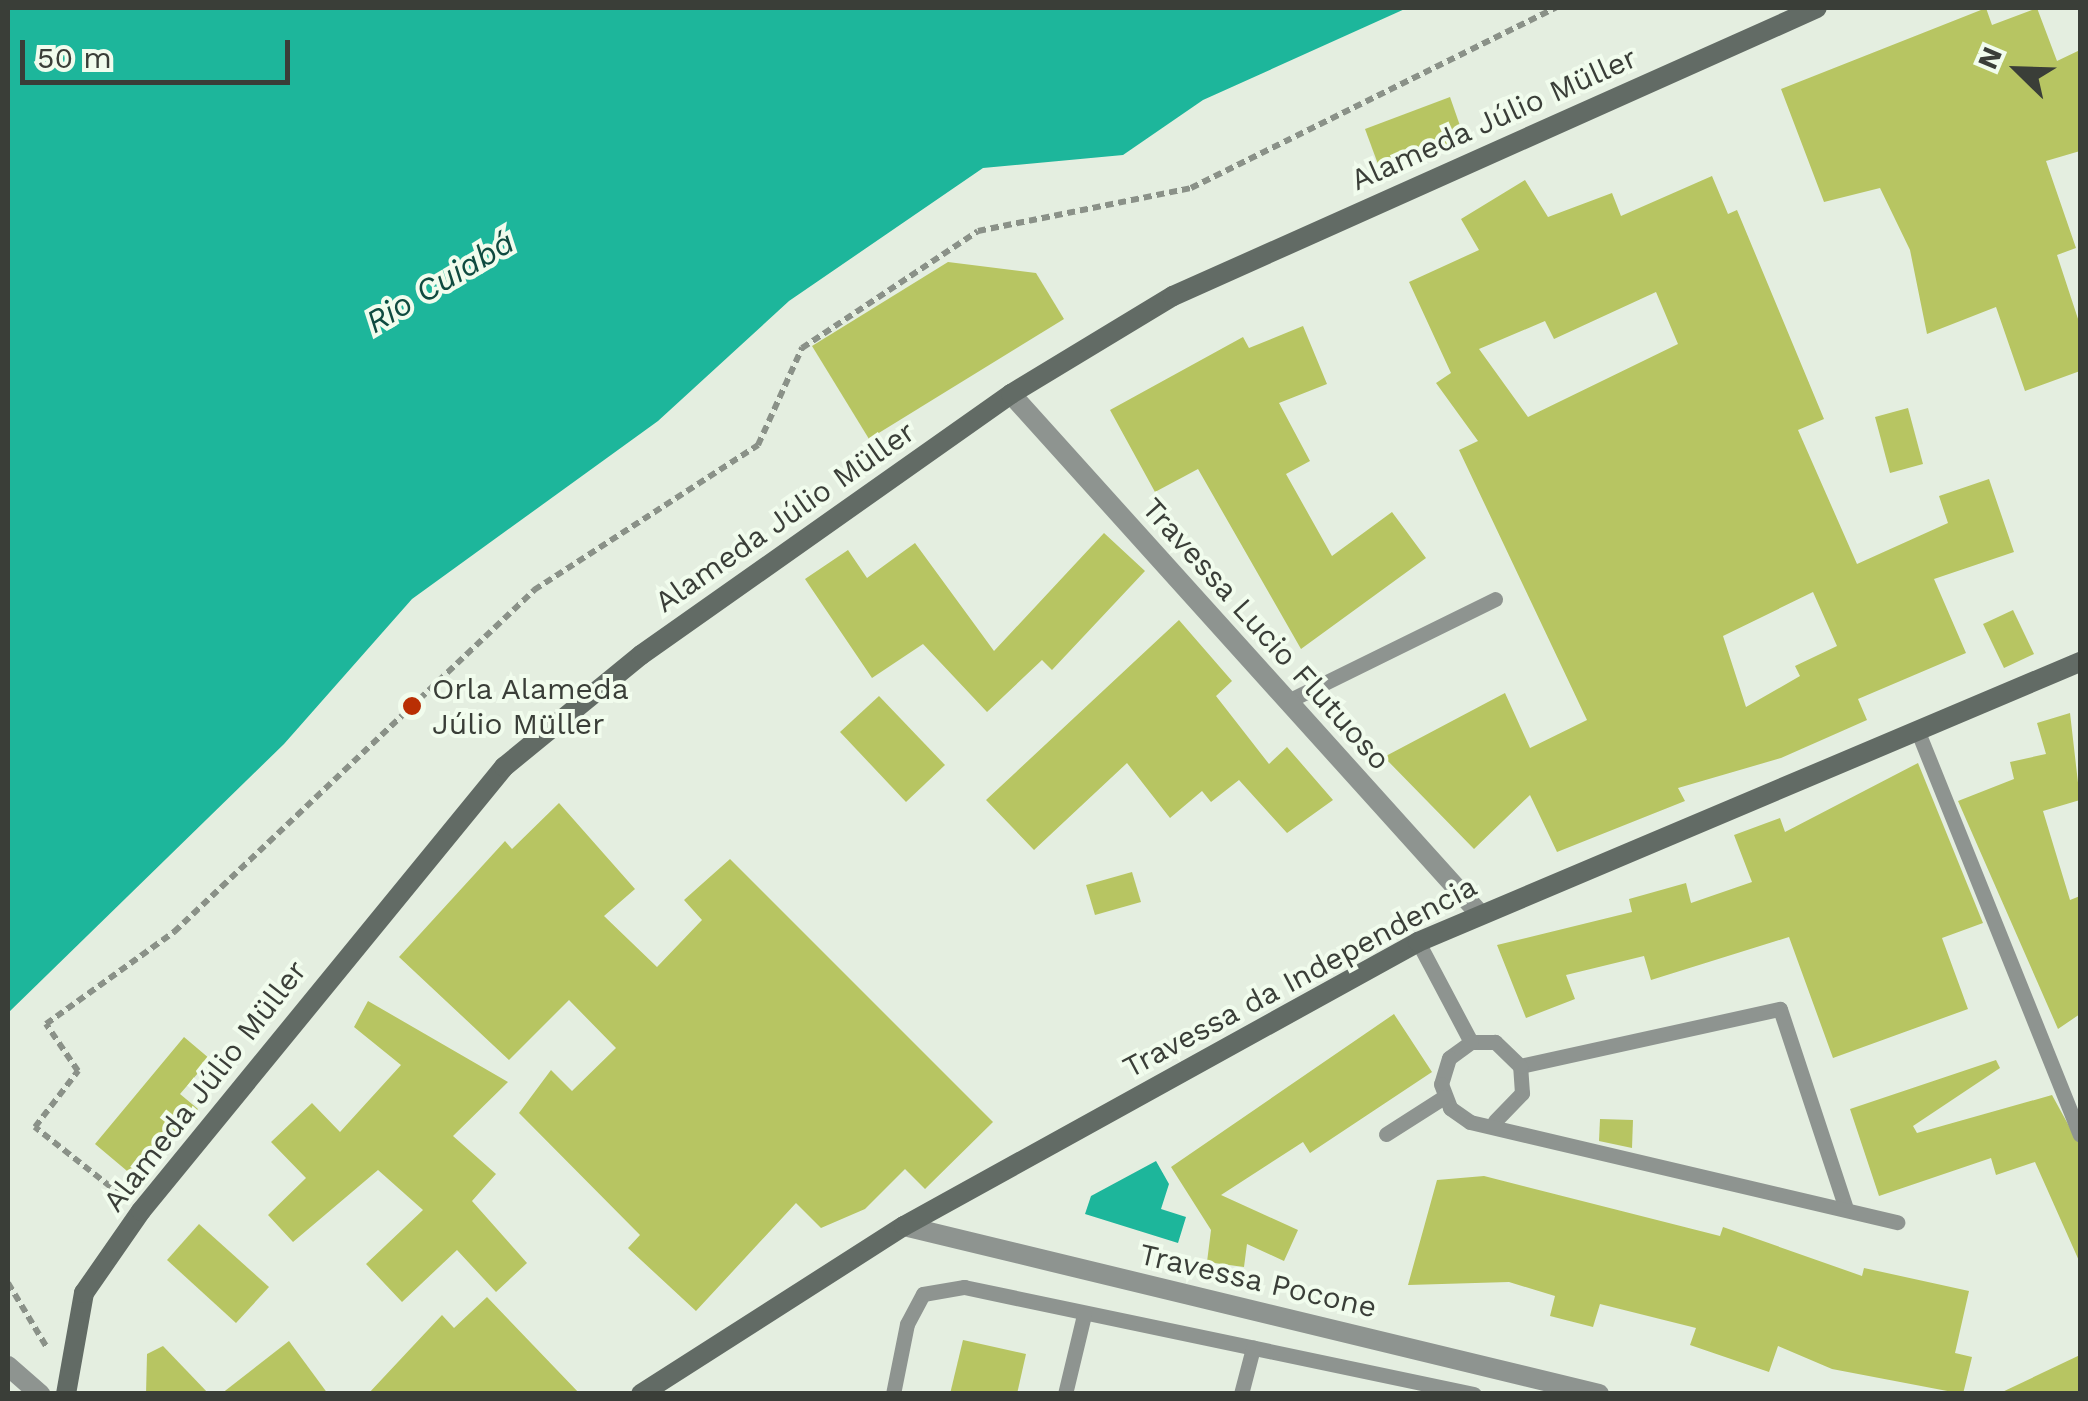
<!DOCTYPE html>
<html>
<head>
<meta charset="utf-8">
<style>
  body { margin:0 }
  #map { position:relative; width:2088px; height:1401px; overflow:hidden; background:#e4eee0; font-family:"Work Sans",sans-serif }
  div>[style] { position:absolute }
  .water>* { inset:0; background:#1db69b }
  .building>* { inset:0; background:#b7c562 }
  .path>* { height:6px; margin-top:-3px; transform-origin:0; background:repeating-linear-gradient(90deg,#8a9188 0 8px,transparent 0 13px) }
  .service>* { height:15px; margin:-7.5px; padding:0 7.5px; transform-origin:7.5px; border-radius:7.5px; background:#8e9490 }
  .pedestrian>* { height:20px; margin:-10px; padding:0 10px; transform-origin:10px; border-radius:10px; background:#8e9490 }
  .minor>* { height:20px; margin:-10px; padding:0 10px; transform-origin:10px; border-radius:10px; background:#8e9490 }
  .secondary>* { height:20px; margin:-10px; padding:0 10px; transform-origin:10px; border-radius:10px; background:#626b65 }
  .dots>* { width:28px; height:28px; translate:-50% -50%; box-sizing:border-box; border:5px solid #f1fced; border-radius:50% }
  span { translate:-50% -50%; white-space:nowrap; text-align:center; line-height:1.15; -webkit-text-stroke:8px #f1fced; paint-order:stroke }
  .street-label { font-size:30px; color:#3a3e38 }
  .poi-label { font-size:30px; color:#3a3e38 }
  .left { translate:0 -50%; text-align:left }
  .water-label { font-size:32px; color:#0f4a3f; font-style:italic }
  .frame { position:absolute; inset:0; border:10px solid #3a3e38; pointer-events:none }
  .north { position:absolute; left:1968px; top:20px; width:100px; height:100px; -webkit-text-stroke:8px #f1fced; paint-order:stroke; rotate:293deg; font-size:28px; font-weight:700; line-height:40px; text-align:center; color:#3a3e38 }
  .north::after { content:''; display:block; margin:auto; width:35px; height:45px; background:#3a3e38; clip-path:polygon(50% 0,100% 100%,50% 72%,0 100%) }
  .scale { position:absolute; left:20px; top:40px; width:270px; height:45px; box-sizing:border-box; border:5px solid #3a3e38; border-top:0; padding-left:12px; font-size:30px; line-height:35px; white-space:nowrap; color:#3a3e38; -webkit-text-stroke:8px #f1fced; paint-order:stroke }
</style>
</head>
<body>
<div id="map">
  <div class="water">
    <div style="clip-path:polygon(8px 8px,1407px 8px,1203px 100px,1123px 155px,983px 168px,789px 301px,658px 421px,412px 599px,284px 744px,8px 1013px)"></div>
    <div style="clip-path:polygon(1156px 1161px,1169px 1184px,1161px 1209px,1186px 1217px,1178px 1243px,1085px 1214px,1091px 1196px)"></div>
  </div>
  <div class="building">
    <div style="clip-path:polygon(1986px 8px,1992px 25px,2037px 8px,2057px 61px,2080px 50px,2080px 151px,2046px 161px,2076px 248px,2057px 255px,2080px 325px,2080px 371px,2025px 391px,1996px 307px,1927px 334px,1910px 250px,1880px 188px,1824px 202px,1781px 89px)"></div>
    <div style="clip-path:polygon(1450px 97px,1466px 143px,1382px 175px,1365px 129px)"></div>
    <div style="clip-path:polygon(evenodd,1712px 176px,1728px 214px,1737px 210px,1824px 419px,1798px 430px,1857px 564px,1948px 523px,1939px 496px,1989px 479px,2014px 552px,1934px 579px,1966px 653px,1858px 699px,1867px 720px,1781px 758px,1678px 788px,1685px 801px,1557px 852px,1530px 795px,1474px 849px,1384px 757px,1505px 693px,1530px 748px,1587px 720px,1459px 450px,1478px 441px,1436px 383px,1451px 373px,1409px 282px,1479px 250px,1461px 219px,1525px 180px,1548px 217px,1612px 193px,1621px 216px,1712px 176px,1656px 292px,1678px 344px,1528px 417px,1479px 349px,1545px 321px,1554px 339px,1656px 292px,1712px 176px,1813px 592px,1837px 646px,1795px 666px,1800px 676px,1746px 707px,1723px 636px,1813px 592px)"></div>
    <div style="clip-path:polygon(948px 262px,1036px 273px,1064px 319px,869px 439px,812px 346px)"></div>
    <div style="clip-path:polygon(1303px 326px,1327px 384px,1279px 403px,1310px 461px,1286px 474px,1332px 556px,1392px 512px,1426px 558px,1301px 649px,1198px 469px,1155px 492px,1110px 410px,1243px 337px,1249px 348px)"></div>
    <div style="clip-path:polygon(1908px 408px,1923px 464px,1890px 473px,1875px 417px)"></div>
    <div style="clip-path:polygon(1104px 533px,1145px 571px,1052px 670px,1042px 660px,987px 712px,923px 644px,872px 678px,805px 579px,848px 550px,867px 578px,915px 543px,994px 651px)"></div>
    <div style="clip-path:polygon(2013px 610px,2034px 654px,2004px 668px,1983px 624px)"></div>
    <div style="clip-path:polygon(1179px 620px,1232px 681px,1216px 696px,1269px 764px,1287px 747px,1333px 800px,1287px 833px,1239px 780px,1211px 802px,1202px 791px,1170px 818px,1127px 763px,1034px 850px,986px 800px)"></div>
    <div style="clip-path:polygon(879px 696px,945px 765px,906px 802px,840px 732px)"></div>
    <div style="clip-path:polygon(2070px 713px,2080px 800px,2043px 811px,2070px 900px,2080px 896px,2080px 1014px,2058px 1029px,1958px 801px,2014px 779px,2010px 762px,2046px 754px,2037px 723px)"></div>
    <div style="clip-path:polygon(1918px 763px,1983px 923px,1942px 938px,1968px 1009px,1833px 1058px,1789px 937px,1651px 980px,1644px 956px,1566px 975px,1575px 999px,1526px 1018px,1497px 945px,1632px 912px,1629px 899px,1686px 883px,1691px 903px,1752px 882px,1734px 835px,1780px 818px,1785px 832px)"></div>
    <div style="clip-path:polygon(559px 803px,635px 889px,604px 916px,657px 967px,702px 920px,684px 900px,730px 859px,993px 1122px,925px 1189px,905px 1169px,865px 1209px,821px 1228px,796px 1203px,696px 1311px,628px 1248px,640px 1235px,519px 1113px,551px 1070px,572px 1091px,616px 1048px,569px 1000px,509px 1060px,399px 957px,505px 841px,512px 849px)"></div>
    <div style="clip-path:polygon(1132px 872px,1141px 902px,1095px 915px,1086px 885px)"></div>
    <div style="clip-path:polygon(368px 1001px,508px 1082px,453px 1136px,496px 1174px,472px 1201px,527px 1263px,496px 1292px,457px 1250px,402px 1302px,366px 1264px,423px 1210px,378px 1170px,293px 1242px,268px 1215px,306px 1178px,271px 1142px,312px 1103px,340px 1132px,401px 1065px,354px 1027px)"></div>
    <div style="clip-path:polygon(1394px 1014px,1432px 1072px,1310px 1153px,1303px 1142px,1221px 1195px,1298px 1230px,1284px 1261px,1247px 1244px,1244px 1267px,1207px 1262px,1211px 1230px,1171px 1167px)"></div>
    <div style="clip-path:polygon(184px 1037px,210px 1059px,180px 1094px,198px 1109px,139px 1181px,95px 1144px)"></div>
    <div style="clip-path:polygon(1996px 1060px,2000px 1068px,1913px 1126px,1917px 1133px,2052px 1095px,2080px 1146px,2080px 1263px,2035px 1162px,1996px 1175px,1991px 1158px,1879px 1196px,1850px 1109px)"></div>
    <div style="clip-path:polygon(1600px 1119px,1633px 1120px,1632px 1148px,1599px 1141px)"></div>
    <div style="clip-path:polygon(1484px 1176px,1720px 1236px,1723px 1227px,1862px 1276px,1864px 1268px,1969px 1291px,1955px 1353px,1972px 1357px,1963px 1394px,1832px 1369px,1778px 1346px,1769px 1372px,1690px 1345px,1696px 1328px,1600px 1304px,1593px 1327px,1550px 1316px,1555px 1296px,1509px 1282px,1408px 1285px,1437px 1180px)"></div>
    <div style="clip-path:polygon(199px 1224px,269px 1287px,236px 1323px,167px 1260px)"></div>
    <div style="clip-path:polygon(487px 1297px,580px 1394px,368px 1394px,442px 1315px,454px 1328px)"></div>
    <div style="clip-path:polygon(963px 1340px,1026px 1354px,1017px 1394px,950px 1394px)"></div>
    <div style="clip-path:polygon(289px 1341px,328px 1394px,221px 1394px)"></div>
    <div style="clip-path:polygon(163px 1346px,209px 1394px,146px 1394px,147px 1354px)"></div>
    <div style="clip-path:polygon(2080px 1355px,2080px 1394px,1998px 1394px)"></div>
  </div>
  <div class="path">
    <div style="left:121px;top:1195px;width:110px;rotate:-141.7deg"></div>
    <div style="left:35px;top:1127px;width:71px;rotate:-52.5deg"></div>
    <div style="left:78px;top:1071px;width:57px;rotate:-124.2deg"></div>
    <div style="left:46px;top:1024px;width:158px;rotate:-35.7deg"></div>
    <div style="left:174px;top:932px;width:497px;rotate:-43.5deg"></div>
    <div style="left:534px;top:590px;width:267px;rotate:-32.9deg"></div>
    <div style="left:758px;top:445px;width:107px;rotate:-65.6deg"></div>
    <div style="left:802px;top:348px;width:211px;rotate:-33.6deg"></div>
    <div style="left:978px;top:231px;width:217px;rotate:-11.4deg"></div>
    <div style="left:1191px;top:188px;width:407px;rotate:-26.3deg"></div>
    <div style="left:8px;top:1283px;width:74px;rotate:58.9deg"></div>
  </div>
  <div class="service">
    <div style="left:1286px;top:702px;width:233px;rotate:-26.2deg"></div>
    <div style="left:1918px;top:732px;width:434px;rotate:68.1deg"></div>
    <div style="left:1418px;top:942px;width:113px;rotate:62.1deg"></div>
    <div style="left:1520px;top:1066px;width:266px;rotate:-12.4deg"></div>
    <div style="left:1780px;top:1009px;width:207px;rotate:71.7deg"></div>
    <div style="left:1495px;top:1121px;width:39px;rotate:-46deg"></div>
    <div style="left:1522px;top:1093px;width:27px;rotate:-94deg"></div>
    <div style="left:1520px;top:1066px;width:35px;rotate:-136deg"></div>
    <div style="left:1495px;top:1042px;width:24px;rotate:180deg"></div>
    <div style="left:1471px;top:1042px;width:27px;rotate:144deg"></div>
    <div style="left:1449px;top:1058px;width:27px;rotate:107deg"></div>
    <div style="left:1441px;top:1084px;width:26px;rotate:69deg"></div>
    <div style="left:1450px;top:1108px;width:24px;rotate:35deg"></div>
    <div style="left:1470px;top:1122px;width:439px;rotate:13.2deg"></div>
    <div style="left:1386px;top:1134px;width:69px;rotate:-32.5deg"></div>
    <div style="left:893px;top:1394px;width:71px;rotate:-78.7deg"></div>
    <div style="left:907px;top:1324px;width:34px;rotate:-62deg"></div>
    <div style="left:923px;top:1294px;width:42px;rotate:-9.7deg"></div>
    <div style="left:964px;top:1287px;width:521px;rotate:11.85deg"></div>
    <div style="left:1065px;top:1394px;width:81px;rotate:-76.5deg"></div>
    <div style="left:1241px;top:1394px;width:48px;rotate:-75.4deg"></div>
  </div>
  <div class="pedestrian">
    <div style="left:8px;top:1366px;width:43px;rotate:41.2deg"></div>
  </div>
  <div class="minor">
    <div style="left:1011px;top:394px;width:699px;rotate:47.96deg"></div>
    <div style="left:904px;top:1226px;width:715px;rotate:13.59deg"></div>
  </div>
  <div class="secondary">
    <div style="left:66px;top:1394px;width:103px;rotate:-79.9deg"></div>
    <div style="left:84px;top:1293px;width:100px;rotate:-55.2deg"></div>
    <div style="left:141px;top:1211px;width:574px;rotate:-50.73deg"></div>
    <div style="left:504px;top:767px;width:177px;rotate:-39.3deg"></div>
    <div style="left:641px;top:655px;width:453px;rotate:-35.2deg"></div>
    <div style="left:1011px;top:394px;width:189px;rotate:-31.2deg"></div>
    <div style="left:1173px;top:296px;width:705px;rotate:-24.09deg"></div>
    <div style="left:641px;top:1394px;width:312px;rotate:-32.6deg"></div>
    <div style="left:904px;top:1226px;width:587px;rotate:-28.92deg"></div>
    <div style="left:1418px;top:942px;width:719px;rotate:-22.93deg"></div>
  </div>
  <div class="dots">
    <div style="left:412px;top:706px;background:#b92f04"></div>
  </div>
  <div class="street-label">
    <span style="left:1494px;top:119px;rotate:-24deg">Alameda Júlio Müller</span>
    <span style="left:785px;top:517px;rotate:-35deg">Alameda Júlio Müller</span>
    <span style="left:1266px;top:634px;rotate:48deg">Travessa Lucio Flutuoso</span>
    <span style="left:1300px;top:977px;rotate:-28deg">Travessa da Independencia</span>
    <span style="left:205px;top:1086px;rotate:-52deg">Alameda Júlio Müller</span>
    <span style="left:1258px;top:1281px;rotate:13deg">Travessa Pocone</span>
  </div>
  <div class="poi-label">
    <span class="left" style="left:432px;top:706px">Orla Alameda<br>Júlio Müller</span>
  </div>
  <div class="water-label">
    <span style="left:440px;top:282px;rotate:-31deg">Rio Cuiabá</span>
  </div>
  <div class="frame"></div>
  <div class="north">N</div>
  <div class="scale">50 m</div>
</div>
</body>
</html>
